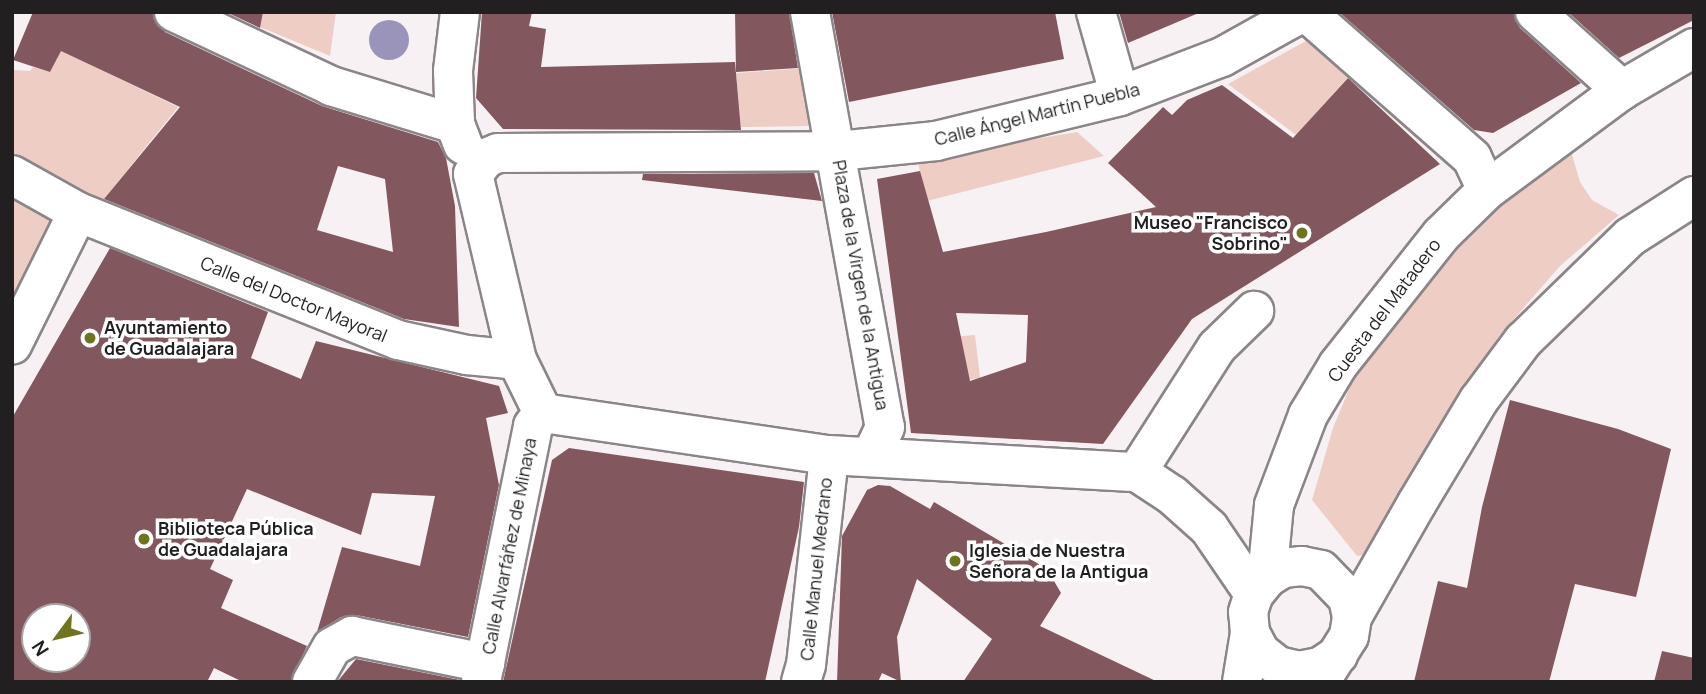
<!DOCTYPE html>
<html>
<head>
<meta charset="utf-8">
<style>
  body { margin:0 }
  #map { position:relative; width:1706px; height:694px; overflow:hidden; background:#f7f1f4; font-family:Manrope,sans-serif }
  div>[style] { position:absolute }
  .green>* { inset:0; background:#edcdc4 }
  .water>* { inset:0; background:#9a94bb }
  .round { border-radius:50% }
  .building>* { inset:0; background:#82585e }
  .roads { filter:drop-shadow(2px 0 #8b8588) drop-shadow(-2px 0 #8b8588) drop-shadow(0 2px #8b8588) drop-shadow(0 -2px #8b8588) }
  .minor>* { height:38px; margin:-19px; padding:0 19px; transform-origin:19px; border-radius:19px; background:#fff }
  .dots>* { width:19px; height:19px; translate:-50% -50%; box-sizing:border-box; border:4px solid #fff; border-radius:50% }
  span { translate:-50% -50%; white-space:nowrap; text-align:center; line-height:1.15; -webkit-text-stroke:7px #fff; paint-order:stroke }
  .street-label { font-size:18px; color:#221f21 }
  .poi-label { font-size:18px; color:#221f21; font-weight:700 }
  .right { translate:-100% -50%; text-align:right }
  .left { translate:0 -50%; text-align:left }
  .frame { position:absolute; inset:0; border:14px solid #221f21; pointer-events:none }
  .north { position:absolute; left:21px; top:603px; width:70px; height:70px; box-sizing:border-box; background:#fff; border:2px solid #a7a5a6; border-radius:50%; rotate:237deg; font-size:19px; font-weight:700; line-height:28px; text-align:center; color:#221f21 }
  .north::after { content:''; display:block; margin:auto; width:24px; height:32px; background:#6f751e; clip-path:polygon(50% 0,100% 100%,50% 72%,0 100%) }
</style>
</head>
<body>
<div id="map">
  <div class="green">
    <div style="clip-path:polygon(263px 12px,336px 12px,330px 56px,260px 27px)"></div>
    <div style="clip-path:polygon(1306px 41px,1350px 75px,1296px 135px,1228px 84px)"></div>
    <div style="clip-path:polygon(63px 46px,93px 66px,178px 107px,96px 209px,12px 170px,12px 70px,30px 71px,33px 67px,50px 72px)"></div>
    <div style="clip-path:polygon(807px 68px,816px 118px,809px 126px,741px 127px,736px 73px)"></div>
    <div style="clip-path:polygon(1077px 132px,1104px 156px,927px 201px,917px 159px)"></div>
    <div style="clip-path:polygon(1571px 151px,1580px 182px,1592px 200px,1619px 215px,1560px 266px,1499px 336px,1363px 555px,1357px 556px,1312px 500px,1333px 428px,1352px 382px,1450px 249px,1503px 200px)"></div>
    <div style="clip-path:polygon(12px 175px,78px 212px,12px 345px)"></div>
    <div style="clip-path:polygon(975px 335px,980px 378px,943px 383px,943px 435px,938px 435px,938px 338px)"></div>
  </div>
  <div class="water">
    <div class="round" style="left:369px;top:20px;width:40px;height:40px"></div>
  </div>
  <div class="building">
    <div style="clip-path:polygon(evenodd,33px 12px,152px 12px,165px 32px,322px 106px,438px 142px,446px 158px,455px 206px,459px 327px,404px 319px,104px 199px,180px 107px,61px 51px,50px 72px,13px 60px,33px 12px,338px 166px,385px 179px,393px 252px,317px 230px,338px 166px)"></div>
    <div style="clip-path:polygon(226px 12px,263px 12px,260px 28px)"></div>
    <div style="clip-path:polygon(482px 12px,532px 12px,529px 26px,546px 29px,541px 67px,735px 62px,741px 130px,503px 129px,476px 98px)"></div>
    <div style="clip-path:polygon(735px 12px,789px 12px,798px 68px,736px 72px)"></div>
    <div style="clip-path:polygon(832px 12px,1055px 12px,1064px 59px,849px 102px)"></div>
    <div style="clip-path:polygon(1119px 12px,1201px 12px,1128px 43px)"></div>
    <div style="clip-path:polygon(1339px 12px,1514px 12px,1520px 28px,1581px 83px,1493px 133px,1474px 130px)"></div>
    <div style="clip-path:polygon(1568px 12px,1694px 12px,1694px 20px,1619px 58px)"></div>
    <div style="clip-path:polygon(evenodd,1348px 78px,1440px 164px,1192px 319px,1103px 444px,911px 433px,877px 179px,920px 171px,943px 252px,1046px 232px,1156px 207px,1108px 163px,1163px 107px,1172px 115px,1187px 100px,1222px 85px,1293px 138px,1348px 78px,956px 313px,1028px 315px,1026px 362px,970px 381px,956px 313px)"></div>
    <div style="clip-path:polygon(814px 173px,822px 201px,642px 180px,643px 174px)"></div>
    <div style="clip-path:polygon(evenodd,110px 248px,268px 312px,251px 358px,301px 379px,316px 341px,499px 386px,508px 413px,486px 418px,499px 485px,468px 637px,356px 615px,341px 617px,317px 632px,342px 547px,420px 566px,435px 496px,372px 493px,361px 535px,247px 489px,210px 569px,233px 580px,221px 608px,307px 646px,290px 682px,243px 682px,214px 668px,207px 682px,12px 682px,12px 418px,110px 248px,35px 617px,77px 617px,77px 659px,35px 659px,35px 617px)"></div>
    <div style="clip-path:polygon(1510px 400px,1618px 429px,1671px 449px,1636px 597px,1575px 584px,1549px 682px,1414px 682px,1438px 581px,1467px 588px,1482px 507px)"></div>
    <div style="clip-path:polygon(569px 448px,804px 482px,799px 527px,765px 682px,503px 682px,552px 460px)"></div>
    <div style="clip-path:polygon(878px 485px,890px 486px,930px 509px,934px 502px,1047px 569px,1061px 593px,1040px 626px,1158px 682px,963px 682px,992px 639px,917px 579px,897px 637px,901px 682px,882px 673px,878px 682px,837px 682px,842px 536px,867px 490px)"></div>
    <div style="clip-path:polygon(1662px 651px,1694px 658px,1694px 682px,1654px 682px)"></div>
    <div style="clip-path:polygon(356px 659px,460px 680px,460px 682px,337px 682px)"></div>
  </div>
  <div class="roads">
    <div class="minor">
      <div style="left:174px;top:12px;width:174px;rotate:25.2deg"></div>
      <div style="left:331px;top:86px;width:130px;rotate:17deg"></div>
      <div style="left:460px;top:12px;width:59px;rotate:96.8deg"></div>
      <div style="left:453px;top:71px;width:53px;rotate:87.8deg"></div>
      <div style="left:455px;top:124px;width:22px;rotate:69deg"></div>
      <div style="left:810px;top:12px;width:422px;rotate:79.8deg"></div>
      <div style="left:885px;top:427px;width:33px;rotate:115deg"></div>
      <div style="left:1096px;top:12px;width:87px;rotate:74.1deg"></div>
      <div style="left:1306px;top:12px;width:221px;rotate:41.3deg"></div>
      <div style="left:1472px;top:158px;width:35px;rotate:65deg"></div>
      <div style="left:1535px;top:12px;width:117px;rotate:41.9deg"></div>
      <div style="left:12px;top:175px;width:76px;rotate:29.3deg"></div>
      <div style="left:78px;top:212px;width:148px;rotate:116.4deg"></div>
      <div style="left:78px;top:212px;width:345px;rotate:21.8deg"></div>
      <div style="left:398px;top:340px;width:71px;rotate:12.3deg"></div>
      <div style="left:467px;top:355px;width:50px;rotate:5.7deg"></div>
      <div style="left:543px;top:413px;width:59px;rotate:-116.1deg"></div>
      <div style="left:517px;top:360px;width:191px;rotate:-103.3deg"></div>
      <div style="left:473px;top:174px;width:21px;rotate:-51deg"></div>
      <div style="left:486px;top:158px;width:13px;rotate:-23deg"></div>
      <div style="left:498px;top:153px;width:340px;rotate:-0.3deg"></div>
      <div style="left:838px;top:151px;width:99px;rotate:-5.8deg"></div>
      <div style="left:936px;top:141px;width:189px;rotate:-13.7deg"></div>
      <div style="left:1120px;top:96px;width:109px;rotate:-20.9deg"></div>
      <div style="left:1222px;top:57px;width:93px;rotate:-29.1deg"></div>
      <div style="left:543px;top:413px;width:289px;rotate:8.4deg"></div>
      <div style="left:829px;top:455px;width:308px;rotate:3.2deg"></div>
      <div style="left:1137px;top:472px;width:42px;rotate:33.3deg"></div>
      <div style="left:1172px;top:495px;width:50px;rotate:41.7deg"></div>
      <div style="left:1209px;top:528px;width:80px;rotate:55.7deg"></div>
      <div style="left:1137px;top:472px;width:148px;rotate:-57.4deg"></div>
      <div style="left:1217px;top:347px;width:52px;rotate:-44.2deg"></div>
      <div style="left:1267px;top:578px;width:19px;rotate:-32deg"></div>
      <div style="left:1283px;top:568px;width:19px;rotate:-6deg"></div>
      <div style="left:1302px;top:566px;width:19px;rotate:12deg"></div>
      <div style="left:1321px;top:570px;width:39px;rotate:46deg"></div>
      <div style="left:1348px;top:598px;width:19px;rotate:78deg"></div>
      <div style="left:1250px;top:633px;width:21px;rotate:62deg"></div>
      <div style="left:1260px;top:652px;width:23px;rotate:38deg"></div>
      <div style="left:1278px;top:666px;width:22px;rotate:13deg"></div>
      <div style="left:1299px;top:671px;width:21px;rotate:-11deg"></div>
      <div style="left:1320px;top:667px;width:22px;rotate:-34deg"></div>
      <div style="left:312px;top:682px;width:40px;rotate:-60.3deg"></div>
      <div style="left:332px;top:647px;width:23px;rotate:-29deg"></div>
      <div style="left:352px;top:636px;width:136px;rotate:11.5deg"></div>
      <div style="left:481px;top:682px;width:261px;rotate:-78.5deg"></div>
      <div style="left:533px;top:426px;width:16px;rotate:-52deg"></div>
      <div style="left:801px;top:682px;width:18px;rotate:-74deg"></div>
      <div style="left:806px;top:665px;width:211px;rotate:-83.7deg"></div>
      <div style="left:1242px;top:682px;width:50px;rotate:-80.7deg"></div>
      <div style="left:1250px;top:633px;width:21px;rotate:-95deg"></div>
      <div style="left:1248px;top:612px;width:19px;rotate:-72deg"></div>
      <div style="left:1254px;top:594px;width:21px;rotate:-51deg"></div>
      <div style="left:1267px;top:578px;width:73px;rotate:-84.5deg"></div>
      <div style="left:1274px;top:505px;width:96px;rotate:-69.3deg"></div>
      <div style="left:1308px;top:415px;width:58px;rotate:-59deg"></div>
      <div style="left:1338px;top:365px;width:166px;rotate:-51.6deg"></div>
      <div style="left:1441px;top:235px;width:64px;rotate:-44.4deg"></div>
      <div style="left:1487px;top:190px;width:168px;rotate:-36.5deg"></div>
      <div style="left:1622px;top:90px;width:83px;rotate:-30.3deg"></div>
      <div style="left:1320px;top:682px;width:54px;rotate:-57.8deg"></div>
      <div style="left:1349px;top:636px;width:19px;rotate:-81deg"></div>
      <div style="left:1352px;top:617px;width:131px;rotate:-60.3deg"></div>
      <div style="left:1417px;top:503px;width:120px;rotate:-59deg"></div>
      <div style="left:1479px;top:400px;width:74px;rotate:-53.3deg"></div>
      <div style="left:1523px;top:341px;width:149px;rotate:-44.2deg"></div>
      <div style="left:1630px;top:237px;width:76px;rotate:-32.6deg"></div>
    </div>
  </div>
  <div class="dots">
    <div style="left:1302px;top:233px;background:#6f751e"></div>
    <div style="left:90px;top:338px;background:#6f751e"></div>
    <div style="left:144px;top:539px;background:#6f751e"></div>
    <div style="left:955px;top:561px;background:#6f751e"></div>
  </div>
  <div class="street-label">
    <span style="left:1037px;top:114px;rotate:-14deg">Calle Ángel Martín Puebla</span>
    <span style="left:861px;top:285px;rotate:80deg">Plaza de la Virgen de la Antigua</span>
    <span style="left:294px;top:299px;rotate:22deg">Calle del Doctor Mayoral</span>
    <span style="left:1384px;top:310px;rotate:-53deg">Cuesta del Matadero</span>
    <span style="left:509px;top:546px;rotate:-79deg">Calle Alvarfáñez de Minaya</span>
    <span style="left:816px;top:569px;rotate:-84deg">Calle Manuel Medrano</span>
  </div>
  <div class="poi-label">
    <span class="right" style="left:1288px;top:233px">Museo "Francisco<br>Sobrino"</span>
    <span class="left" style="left:104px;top:338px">Ayuntamiento<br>de Guadalajara</span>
    <span class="left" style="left:158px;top:539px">Biblioteca Pública<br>de Guadalajara</span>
    <span class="left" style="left:969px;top:561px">Iglesia de Nuestra<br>Señora de la Antigua</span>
  </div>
  <div class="frame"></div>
  <div class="north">N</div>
</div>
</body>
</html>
